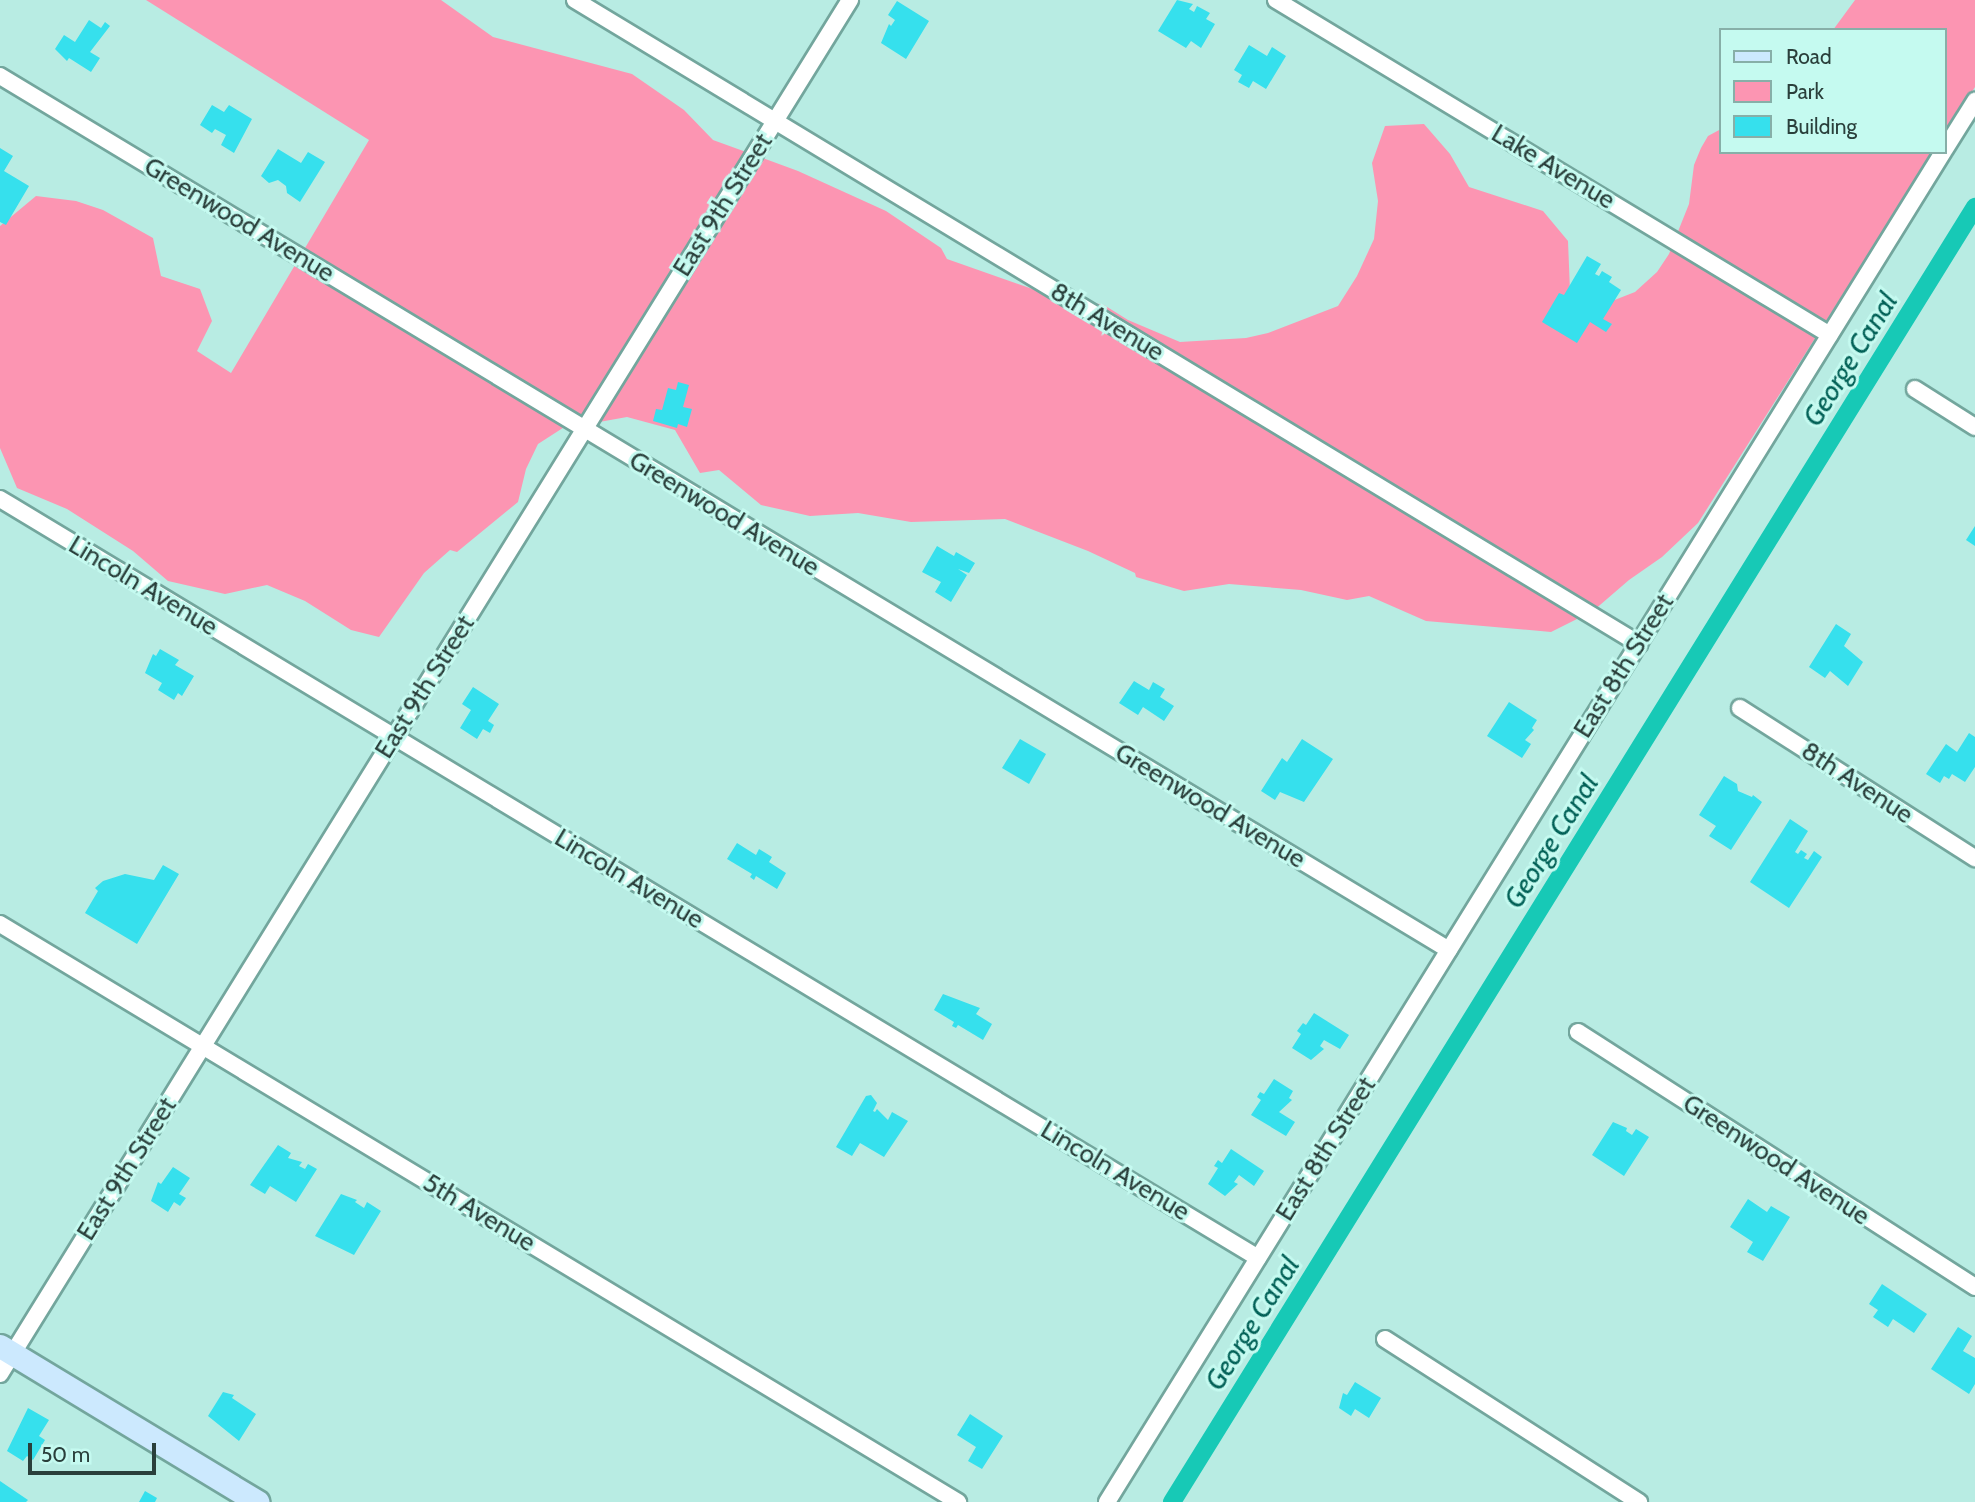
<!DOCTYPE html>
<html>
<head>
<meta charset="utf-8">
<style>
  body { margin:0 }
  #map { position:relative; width:1975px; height:1502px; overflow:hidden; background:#b8ece3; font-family:Cabin,sans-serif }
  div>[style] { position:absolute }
  .green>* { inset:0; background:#fc95b2 }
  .canal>* { height:18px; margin:-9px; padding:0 9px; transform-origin:9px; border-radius:9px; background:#17c9b6 }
  .building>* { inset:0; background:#36e0ed }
  .roads { filter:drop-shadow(2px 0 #73a69d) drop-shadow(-2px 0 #73a69d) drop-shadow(0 2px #73a69d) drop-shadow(0 -2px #73a69d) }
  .street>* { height:16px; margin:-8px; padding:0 8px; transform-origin:8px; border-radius:8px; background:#fff }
  .secondary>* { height:23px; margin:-11.5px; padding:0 11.5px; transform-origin:11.5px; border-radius:11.5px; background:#cce9fe }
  span { translate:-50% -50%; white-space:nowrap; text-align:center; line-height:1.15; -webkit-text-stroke:6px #c5faf0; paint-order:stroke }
  .street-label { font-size:26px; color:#2a3f3b }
  .water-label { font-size:28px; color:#016056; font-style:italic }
  .legend { position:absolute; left:1719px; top:28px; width:228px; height:126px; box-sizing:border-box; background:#c5faf0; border:2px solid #87afa8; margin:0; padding:9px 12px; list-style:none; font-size:21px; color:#2a3f3b }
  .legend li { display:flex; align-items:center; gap:14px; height:35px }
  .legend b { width:35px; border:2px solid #87afa8 }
  .scale { position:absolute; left:28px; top:1443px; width:128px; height:32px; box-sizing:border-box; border:4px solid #2a3f3b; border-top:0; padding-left:9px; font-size:21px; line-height:24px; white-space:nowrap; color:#2a3f3b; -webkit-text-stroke:5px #c5faf0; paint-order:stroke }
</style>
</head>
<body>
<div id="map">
  <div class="green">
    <div style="clip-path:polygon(146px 0,441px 0,493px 37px,632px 74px,684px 110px,713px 140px,798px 171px,886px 211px,941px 248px,947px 259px,1044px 293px,1104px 305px,1128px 320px,1180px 342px,1246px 338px,1268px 333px,1338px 306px,1357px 276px,1374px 239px,1378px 201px,1372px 163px,1385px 126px,1424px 124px,1450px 154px,1469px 187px,1543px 211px,1568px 241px,1570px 291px,1612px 301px,1635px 292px,1657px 272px,1669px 254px,1689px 204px,1694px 165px,1701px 148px,1708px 136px,1721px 129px,1721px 152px,1933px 152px,1698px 523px,1662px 557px,1629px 580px,1593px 611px,1551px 632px,1426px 621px,1369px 596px,1347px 600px,1301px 590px,1229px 584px,1184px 591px,1136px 577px,1135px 573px,1088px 551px,1005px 519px,911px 522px,858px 513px,810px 516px,761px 505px,719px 470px,700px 473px,675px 430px,627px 417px,588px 424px,569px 424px,538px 444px,526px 469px,518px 502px,457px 552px,450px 550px,424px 573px,379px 637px,351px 630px,305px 601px,267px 585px,225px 594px,168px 581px,133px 551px,67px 509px,17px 488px,0 448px,0 226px,36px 196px,76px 201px,103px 210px,153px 238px,161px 276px,200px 289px,212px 321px,197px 351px,231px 373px,369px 140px)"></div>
    <div style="clip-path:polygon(1855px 0,1975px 0,1975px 87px,1945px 134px,1945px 30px,1833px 30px)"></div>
  </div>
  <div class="canal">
    <div style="left:1172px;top:1502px;width:1524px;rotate:-58.2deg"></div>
  </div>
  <div class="building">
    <div style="clip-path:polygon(1177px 0,1193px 4px,1189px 9px,1194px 12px,1197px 6px,1210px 13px,1206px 19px,1215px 24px,1201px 48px,1191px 41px,1186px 48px,1158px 31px)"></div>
    <div style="clip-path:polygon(897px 1px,929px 21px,906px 59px,881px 43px,889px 24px,891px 26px,895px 20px,888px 15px)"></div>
    <div style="clip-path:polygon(89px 20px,101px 28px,105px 22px,110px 26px,90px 52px,100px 58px,91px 72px,69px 58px,67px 61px,55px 49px,64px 35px,75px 42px)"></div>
    <div style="clip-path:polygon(1249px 45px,1267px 56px,1272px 47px,1286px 56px,1266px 89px,1253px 81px,1249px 88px,1238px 82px,1242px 75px,1234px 70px)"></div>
    <div style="clip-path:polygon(212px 105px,224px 112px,229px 105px,252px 119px,234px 153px,221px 145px,226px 135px,215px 129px,212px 133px,200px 125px)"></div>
    <div style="clip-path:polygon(0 148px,13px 156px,4px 171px,29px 186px,6px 225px,0 222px)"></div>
    <div style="clip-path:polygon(278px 149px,301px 163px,308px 152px,325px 162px,300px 202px,287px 193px,286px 186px,278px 180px,269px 183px,261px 176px)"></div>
    <div style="clip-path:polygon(1587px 256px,1601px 264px,1595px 274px,1599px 276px,1602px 271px,1612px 277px,1609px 282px,1621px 290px,1603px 319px,1612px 324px,1606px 332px,1590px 322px,1577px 343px,1542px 322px,1559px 293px,1564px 295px)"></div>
    <div style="clip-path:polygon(678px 382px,689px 385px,683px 407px,692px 409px,687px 427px,678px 424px,677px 428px,653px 421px,656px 409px,662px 410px,668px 388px,676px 390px)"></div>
    <div style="clip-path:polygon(1975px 526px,1975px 546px,1966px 540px)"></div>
    <div style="clip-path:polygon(937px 546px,954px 556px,956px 552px,975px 563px,969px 573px,958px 569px,967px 575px,951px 602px,935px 592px,941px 582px,922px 572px)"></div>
    <div style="clip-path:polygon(1836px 624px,1851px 634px,1844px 646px,1863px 662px,1848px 686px,1830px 671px,1825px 678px,1809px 667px)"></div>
    <div style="clip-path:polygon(160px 649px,179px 660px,175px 665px,194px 676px,182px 696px,178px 693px,174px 700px,158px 690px,162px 683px,145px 673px,153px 654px,156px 656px)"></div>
    <div style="clip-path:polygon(1134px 681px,1149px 690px,1153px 682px,1165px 689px,1160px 697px,1174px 706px,1164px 721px,1143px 707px,1138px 715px,1119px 703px)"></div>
    <div style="clip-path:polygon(473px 687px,499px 704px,488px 721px,494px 725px,490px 733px,483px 729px,477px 739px,460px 728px,471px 710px,462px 704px)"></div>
    <div style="clip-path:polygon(1509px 702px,1537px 720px,1532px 728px,1534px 730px,1525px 740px,1531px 744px,1522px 758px,1487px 736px)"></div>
    <div style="clip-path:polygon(1969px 733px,1975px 737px,1975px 767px,1965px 782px,1952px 774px,1949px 779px,1944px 776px,1940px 783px,1926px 774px,1946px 744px,1957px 752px)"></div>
    <div style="clip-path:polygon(1020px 739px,1046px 754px,1029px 784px,1002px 768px)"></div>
    <div style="clip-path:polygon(1302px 739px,1333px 759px,1304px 802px,1280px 792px,1275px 800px,1261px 791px,1282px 758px,1287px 762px)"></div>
    <div style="clip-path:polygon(1724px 776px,1737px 784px,1738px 791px,1752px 797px,1753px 795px,1762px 802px,1731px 850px,1709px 836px,1716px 826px,1699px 815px)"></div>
    <div style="clip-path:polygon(1790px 819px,1808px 831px,1795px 852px,1798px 854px,1801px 850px,1807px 854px,1804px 858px,1808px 860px,1814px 851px,1822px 857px,1789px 908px,1750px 882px)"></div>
    <div style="clip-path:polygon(737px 843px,756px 855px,759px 849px,772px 857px,769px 862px,786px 873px,777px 889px,756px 876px,754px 880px,750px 877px,752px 874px,727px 859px)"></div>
    <div style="clip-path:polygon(163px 865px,179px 874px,137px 944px,85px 913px,98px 891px,95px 888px,103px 881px,125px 874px,154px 880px)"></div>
    <div style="clip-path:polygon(943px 994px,980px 1008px,976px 1014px,992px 1024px,983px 1040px,958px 1025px,956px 1028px,952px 1026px,954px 1022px,934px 1010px)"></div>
    <div style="clip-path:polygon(1314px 1013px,1349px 1035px,1340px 1049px,1324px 1040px,1320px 1046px,1324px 1049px,1311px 1060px,1292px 1048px,1301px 1034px,1297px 1031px,1303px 1023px,1306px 1025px)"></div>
    <div style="clip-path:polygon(1274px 1079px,1293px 1091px,1289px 1098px,1292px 1100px,1279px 1112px,1295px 1122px,1286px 1136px,1251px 1115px,1261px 1100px,1257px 1097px,1260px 1092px,1264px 1094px)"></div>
    <div style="clip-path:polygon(871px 1095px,877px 1103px,873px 1111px,875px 1112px,877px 1109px,888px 1120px,892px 1112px,908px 1121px,884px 1157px,860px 1143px,852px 1156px,836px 1147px,866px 1096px)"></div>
    <div style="clip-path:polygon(1613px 1122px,1627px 1128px,1626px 1131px,1632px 1135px,1636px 1129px,1649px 1137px,1624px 1176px,1592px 1155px)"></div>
    <div style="clip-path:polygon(278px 1145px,291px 1153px,288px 1158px,302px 1162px,299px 1166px,305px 1169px,308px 1164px,317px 1169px,296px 1202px,270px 1186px,265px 1194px,250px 1185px)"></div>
    <div style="clip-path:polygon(1231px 1149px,1264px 1171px,1254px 1186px,1239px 1175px,1234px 1182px,1238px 1184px,1225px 1196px,1208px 1184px,1218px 1168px,1214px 1166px,1218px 1160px,1222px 1163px)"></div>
    <div style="clip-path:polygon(173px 1167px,190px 1178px,179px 1194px,186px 1198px,180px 1206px,174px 1202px,168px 1212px,151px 1201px,158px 1182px,161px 1184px)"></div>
    <div style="clip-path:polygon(341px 1194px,357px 1200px,355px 1202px,364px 1208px,367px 1202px,381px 1211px,354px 1255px,315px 1236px)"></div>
    <div style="clip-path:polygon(1748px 1199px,1767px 1212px,1771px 1206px,1790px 1217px,1763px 1261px,1747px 1252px,1753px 1242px,1730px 1227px)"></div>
    <div style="clip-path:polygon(1882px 1284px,1927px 1314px,1914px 1333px,1893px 1319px,1888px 1327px,1873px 1317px,1878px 1310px,1869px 1304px)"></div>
    <div style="clip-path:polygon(1958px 1327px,1972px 1336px,1963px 1351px,1975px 1358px,1975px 1384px,1969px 1394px,1931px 1369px)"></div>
    <div style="clip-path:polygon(1355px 1382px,1381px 1398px,1369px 1418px,1355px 1409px,1351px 1416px,1339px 1408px,1343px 1393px,1347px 1395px)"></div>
    <div style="clip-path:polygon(223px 1392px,234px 1395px,232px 1398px,256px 1414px,239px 1441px,208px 1416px)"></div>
    <div style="clip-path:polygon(28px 1408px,49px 1420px,39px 1436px,45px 1440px,33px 1460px,27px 1456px,23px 1461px,7px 1451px)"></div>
    <div style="clip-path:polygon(970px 1414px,1003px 1436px,982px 1469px,968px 1461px,976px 1447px,957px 1435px)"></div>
    <div style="clip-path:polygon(0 1481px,28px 1500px,26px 1502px,0 1502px)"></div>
    <div style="clip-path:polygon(145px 1491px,157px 1498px,155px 1502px,139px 1502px)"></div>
  </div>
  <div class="roads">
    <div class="street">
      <div style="left:575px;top:0;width:1244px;rotate:31.18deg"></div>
      <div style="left:1276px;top:0;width:647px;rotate:31.16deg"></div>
      <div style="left:0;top:76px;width:1692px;rotate:31.1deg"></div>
      <div style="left:1945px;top:149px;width:57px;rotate:-58deg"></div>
      <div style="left:1915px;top:389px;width:71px;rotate:32.3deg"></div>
      <div style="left:0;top:499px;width:1469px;rotate:31.1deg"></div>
      <div style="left:1740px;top:708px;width:279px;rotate:32.6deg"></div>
      <div style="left:0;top:924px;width:1119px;rotate:31.1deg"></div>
      <div style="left:1578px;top:1032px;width:472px;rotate:32.7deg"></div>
      <div style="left:1385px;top:1339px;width:302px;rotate:32.7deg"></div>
      <div style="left:0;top:1374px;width:1616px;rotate:-58.26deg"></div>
      <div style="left:1107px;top:1502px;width:1588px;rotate:-58.23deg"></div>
    </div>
    <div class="secondary">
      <div style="left:0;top:1346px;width:301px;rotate:31.2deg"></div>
    </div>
  </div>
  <div class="street-label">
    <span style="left:1553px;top:167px;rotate:31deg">Lake Avenue</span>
    <span style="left:723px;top:205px;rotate:-58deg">East 9th Street</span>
    <span style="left:239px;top:220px;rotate:31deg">Greenwood Avenue</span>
    <span style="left:1107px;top:322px;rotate:31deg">8th Avenue</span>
    <span style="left:724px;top:514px;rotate:31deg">Greenwood Avenue</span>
    <span style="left:143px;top:586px;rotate:31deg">Lincoln Avenue</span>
    <span style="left:1624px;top:666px;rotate:-58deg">East 8th Street</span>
    <span style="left:425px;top:687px;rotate:-58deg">East 9th Street</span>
    <span style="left:1857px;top:783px;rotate:33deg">8th Avenue</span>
    <span style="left:1210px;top:806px;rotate:31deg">Greenwood Avenue</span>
    <span style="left:629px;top:879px;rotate:31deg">Lincoln Avenue</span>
    <span style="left:1326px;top:1149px;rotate:-58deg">East 8th Street</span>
    <span style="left:1776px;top:1160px;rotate:33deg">Greenwood Avenue</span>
    <span style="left:127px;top:1169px;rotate:-58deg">East 9th Street</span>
    <span style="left:1115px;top:1171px;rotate:31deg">Lincoln Avenue</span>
    <span style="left:479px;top:1213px;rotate:31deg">5th Avenue</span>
  </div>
  <div class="water-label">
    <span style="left:1850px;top:359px;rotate:-58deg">George Canal</span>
    <span style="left:1551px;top:841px;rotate:-58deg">George Canal</span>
    <span style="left:1252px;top:1323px;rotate:-58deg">George Canal</span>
  </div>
  <ul class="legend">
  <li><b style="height:9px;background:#cce9fe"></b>Road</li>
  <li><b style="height:19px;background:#fc95b2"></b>Park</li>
  <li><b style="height:19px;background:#36e0ed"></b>Building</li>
  </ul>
  <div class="scale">50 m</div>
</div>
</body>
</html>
